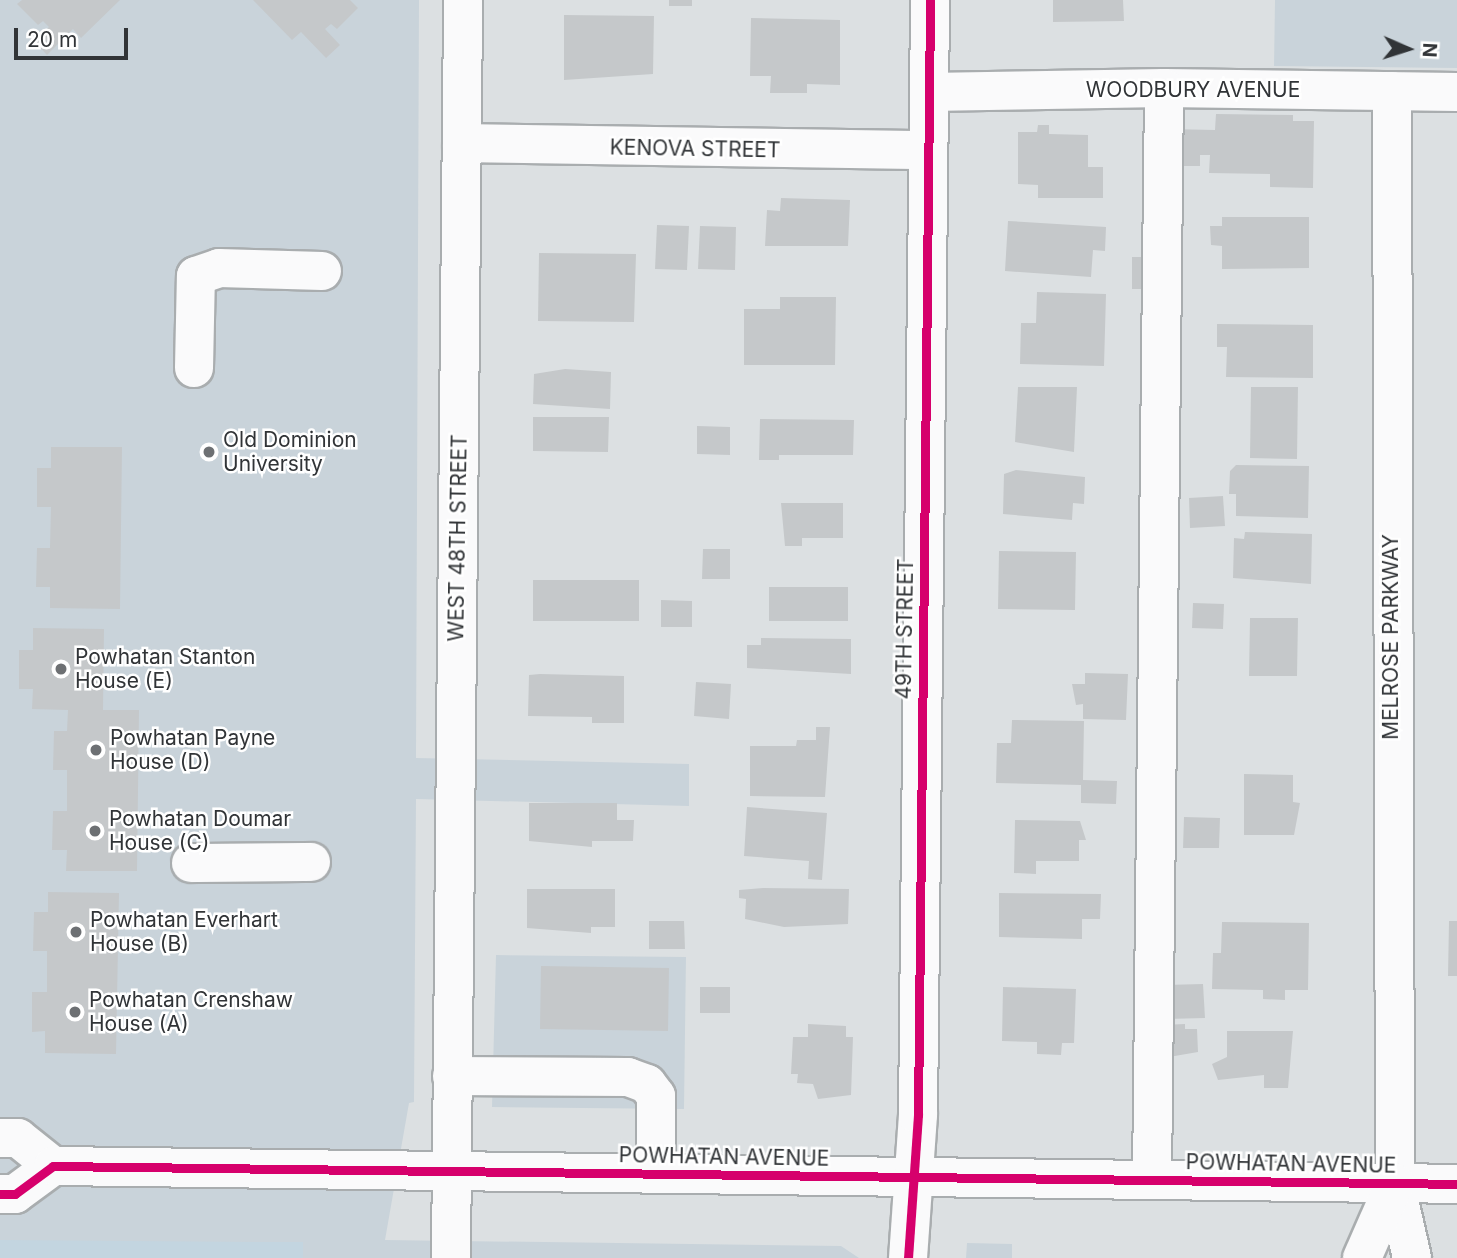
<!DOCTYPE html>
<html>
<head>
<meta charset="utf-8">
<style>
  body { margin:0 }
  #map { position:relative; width:1457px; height:1258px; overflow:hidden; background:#dce0e2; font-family:Inter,sans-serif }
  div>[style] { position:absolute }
  .built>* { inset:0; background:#c9d3da }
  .green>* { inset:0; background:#c3d5e0 }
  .building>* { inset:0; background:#c5c8ca }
  .roads { filter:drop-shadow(2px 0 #a9adaf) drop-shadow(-2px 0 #a9adaf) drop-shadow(0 2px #a9adaf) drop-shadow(0 -2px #a9adaf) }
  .minor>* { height:38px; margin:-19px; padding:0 19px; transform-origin:19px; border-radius:19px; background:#fafafb }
  .cycleway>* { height:9px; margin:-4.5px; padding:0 4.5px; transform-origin:4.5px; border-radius:4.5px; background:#d6006c }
  .dots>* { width:19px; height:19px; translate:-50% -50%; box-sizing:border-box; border:4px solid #fff; border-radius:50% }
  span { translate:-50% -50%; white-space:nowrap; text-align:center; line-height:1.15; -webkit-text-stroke:5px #fff; paint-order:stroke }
  .street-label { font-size:21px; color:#313437 }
  .poi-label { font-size:21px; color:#313437 }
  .left { translate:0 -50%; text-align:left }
  .north { position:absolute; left:1373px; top:14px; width:70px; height:70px; -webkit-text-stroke:5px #fff; paint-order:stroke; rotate:93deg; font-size:19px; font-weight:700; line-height:28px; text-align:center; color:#313437 }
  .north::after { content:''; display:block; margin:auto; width:24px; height:32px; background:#313437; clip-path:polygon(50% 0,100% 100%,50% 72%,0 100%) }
  .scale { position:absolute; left:14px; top:28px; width:114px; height:32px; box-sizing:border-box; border:4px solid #313437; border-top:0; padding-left:9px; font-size:21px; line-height:24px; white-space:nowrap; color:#313437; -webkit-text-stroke:5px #fff; paint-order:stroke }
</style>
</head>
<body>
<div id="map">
  <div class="built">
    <div style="clip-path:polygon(0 0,419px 0,416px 758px,689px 764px,689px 806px,416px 799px,414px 1102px,409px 1103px,385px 1240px,841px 1246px,859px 1258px,0 1258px)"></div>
    <div style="clip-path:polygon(1275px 0,1457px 0,1457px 68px,1274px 66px)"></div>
    <div style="clip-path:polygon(496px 955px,686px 957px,684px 1109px,492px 1107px)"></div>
    <div style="clip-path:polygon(967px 1243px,1012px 1244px,1012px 1258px,966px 1258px)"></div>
  </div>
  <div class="green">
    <div style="clip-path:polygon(0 1240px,264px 1242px,303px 1242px,303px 1258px,0 1258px)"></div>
  </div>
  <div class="building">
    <div style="clip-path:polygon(22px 0,120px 0,81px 38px,73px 29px,47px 55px,34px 41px,49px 27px,43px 21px,38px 25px,17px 4px)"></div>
    <div style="clip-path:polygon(253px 0,350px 0,358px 8px,337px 29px,331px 24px,325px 29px,340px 45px,326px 58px,301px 32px,292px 40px)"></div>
    <div style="clip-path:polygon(669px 0,692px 0,692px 6px,669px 6px)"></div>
    <div style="clip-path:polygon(1053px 0,1123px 0,1124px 21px,1053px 22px)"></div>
    <div style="clip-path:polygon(564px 15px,654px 16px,653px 74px,564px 80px)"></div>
    <div style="clip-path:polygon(751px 18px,840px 20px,840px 85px,807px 84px,807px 93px,770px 93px,771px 76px,750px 76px)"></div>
    <div style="clip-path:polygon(1216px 114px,1293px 115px,1293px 121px,1314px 121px,1313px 188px,1270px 187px,1270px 174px,1209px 173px,1210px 155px,1200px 155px,1200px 166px,1168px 166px,1168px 129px,1215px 130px)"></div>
    <div style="clip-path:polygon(1038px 125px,1049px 125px,1049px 134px,1088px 135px,1088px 167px,1103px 167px,1103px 198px,1038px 198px,1038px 185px,1018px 184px,1018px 132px,1037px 132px)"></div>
    <div style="clip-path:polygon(781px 198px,850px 200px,848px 246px,765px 246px,767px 210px,780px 211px)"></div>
    <div style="clip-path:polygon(1222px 217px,1309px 217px,1309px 268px,1222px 269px,1222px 246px,1211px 245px,1210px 226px,1222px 226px)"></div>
    <div style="clip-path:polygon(1008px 221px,1106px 227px,1105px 251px,1093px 250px,1091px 277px,1005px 271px)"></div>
    <div style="clip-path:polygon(657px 225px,689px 226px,687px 270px,655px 269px)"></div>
    <div style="clip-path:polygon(700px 226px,736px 227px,735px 270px,698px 269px)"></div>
    <div style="clip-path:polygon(539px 253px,636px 254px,634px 322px,538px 321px)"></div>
    <div style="clip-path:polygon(1132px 257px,1153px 257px,1152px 289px,1132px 289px)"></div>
    <div style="clip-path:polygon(1037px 292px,1106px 294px,1104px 366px,1020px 364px,1021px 323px,1036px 323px)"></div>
    <div style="clip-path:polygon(780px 297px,836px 297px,835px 365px,744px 365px,744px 309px,780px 309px)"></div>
    <div style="clip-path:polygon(1217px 324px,1313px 325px,1313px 378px,1226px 377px,1227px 347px,1217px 347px)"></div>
    <div style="clip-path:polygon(565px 369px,611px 372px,610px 409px,533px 404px,534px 374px)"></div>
    <div style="clip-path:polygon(1018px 387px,1077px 387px,1074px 452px,1015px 442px)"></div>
    <div style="clip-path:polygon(1251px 387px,1298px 387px,1297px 459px,1250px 458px)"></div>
    <div style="clip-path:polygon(533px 417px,609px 417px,608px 452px,533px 451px)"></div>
    <div style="clip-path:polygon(760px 419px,854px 420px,853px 455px,779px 455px,779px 460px,759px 460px)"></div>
    <div style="clip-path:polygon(697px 426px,730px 427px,730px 455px,697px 454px)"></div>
    <div style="clip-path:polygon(51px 447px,122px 447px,120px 609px,50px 608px,50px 587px,36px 587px,37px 548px,50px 548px,51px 507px,37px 507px,37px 468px,51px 468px)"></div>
    <div style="clip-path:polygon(1236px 465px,1309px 466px,1308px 518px,1236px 516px,1236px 494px,1229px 494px,1230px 471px)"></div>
    <div style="clip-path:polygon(1016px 470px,1085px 477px,1084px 504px,1073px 503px,1072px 520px,1003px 514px,1004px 474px)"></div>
    <div style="clip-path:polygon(1223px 496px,1225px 526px,1190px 528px,1189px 498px)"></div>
    <div style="clip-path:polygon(781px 503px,843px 503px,843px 538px,802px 538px,802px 546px,785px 546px)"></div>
    <div style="clip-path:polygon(1245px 532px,1312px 534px,1311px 584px,1233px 578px,1234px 538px,1244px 539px)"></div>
    <div style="clip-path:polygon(703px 549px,730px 549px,730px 579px,702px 579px)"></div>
    <div style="clip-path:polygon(999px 551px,1076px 552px,1075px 610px,998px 609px)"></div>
    <div style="clip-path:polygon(533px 580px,639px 580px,639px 621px,533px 621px)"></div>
    <div style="clip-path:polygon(769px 587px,848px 587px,848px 621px,769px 621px)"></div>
    <div style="clip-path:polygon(661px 600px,692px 601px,692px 627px,661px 627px)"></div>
    <div style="clip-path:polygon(1193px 603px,1224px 604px,1223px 629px,1192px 628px)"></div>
    <div style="clip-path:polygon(1250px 618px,1298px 618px,1297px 676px,1249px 676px)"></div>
    <div style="clip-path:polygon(33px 628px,104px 629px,103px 710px,139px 710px,137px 871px,66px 871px,67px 850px,52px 850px,53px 811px,67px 811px,67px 770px,53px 770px,54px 731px,67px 731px,68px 710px,32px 709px,33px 689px,19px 689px,19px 650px,33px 650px)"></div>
    <div style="clip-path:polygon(761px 638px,851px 639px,851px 674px,747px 668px,747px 645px,761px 645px)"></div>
    <div style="clip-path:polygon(1085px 673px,1128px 674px,1126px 720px,1083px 719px,1083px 704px,1076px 705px,1072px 684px,1085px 684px)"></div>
    <div style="clip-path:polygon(540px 674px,624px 676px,624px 723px,592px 723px,592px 717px,528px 716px,529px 675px)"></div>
    <div style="clip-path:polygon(696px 682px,731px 684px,729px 719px,694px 716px)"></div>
    <div style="clip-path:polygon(1012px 720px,1084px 721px,1083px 780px,1117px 781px,1116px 804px,1081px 803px,1081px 785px,996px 783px,997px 743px,1011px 743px)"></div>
    <div style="clip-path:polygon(816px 727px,830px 727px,825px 797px,750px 796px,750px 746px,796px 746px,797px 740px,816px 740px)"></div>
    <div style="clip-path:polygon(1244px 774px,1293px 775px,1293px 802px,1300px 803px,1294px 835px,1244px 835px)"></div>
    <div style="clip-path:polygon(529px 803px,617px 803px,617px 820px,634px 820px,633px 841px,592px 841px,592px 847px,529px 841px)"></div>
    <div style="clip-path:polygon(747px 807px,827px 813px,822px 880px,808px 879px,809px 861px,744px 856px)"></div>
    <div style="clip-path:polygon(1184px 817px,1220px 818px,1219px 848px,1183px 848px)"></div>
    <div style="clip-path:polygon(1015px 820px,1080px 821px,1086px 840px,1079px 840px,1079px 861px,1036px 861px,1036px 874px,1014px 873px)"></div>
    <div style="clip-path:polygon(527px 889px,615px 889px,615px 927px,591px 927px,591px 933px,527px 928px)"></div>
    <div style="clip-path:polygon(849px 889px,848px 924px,784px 927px,745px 919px,746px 899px,739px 898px,739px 890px,763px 888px)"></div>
    <div style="clip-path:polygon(48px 892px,119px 893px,116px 1054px,45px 1053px,45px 1031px,32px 1032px,32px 992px,47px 992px,47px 951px,33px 951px,34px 912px,48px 912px)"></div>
    <div style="clip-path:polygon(999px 893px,1101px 894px,1100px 919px,1082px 919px,1082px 939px,999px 937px)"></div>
    <div style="clip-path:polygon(649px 921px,684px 921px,685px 949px,649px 949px)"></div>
    <div style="clip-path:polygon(1449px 921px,1457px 921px,1457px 976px,1448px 976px)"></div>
    <div style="clip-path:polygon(1222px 922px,1309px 923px,1308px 990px,1285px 990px,1285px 1000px,1263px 999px,1263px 990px,1212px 989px,1213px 953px,1221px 953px)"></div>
    <div style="clip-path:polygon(541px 966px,669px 968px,668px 1031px,540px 1029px)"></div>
    <div style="clip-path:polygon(1203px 984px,1205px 1018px,1166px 1019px,1165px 985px)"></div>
    <div style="clip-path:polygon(700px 987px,730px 987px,730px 1013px,700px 1013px)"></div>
    <div style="clip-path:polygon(1003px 987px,1076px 989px,1074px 1043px,1062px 1043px,1061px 1055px,1037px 1054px,1037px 1042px,1002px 1041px)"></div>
    <div style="clip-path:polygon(808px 1024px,846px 1026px,846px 1037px,853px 1037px,851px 1095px,818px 1099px,813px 1084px,797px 1083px,798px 1074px,791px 1074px,793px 1037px,808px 1037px)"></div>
    <div style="clip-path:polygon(1185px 1024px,1185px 1029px,1197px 1029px,1198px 1052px,1163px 1058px,1162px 1025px)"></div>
    <div style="clip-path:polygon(1227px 1031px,1293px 1031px,1288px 1088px,1264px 1088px,1264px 1075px,1218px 1080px,1212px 1064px,1227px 1057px)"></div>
  </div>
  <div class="roads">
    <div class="minor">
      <div style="left:1392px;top:91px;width:1092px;rotate:89.84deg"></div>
      <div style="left:1395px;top:1183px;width:77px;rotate:77.2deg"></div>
      <div style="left:929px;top:92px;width:235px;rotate:-1deg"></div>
      <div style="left:1164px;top:88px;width:293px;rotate:0.8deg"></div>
      <div style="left:462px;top:143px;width:466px;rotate:0.9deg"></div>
      <div style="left:194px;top:368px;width:92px;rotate:-88.8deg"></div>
      <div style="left:196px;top:276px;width:24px;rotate:-19deg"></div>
      <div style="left:219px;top:268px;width:103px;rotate:1.7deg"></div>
      <div style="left:191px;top:863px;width:120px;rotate:-0.5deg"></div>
      <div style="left:452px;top:1076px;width:176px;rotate:0.3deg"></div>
      <div style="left:628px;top:1077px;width:20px;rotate:20deg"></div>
      <div style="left:647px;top:1084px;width:15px;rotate:53deg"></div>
      <div style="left:656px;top:1096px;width:78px;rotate:90deg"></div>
      <div style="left:0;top:1138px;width:18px"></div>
      <div style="left:18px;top:1138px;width:45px;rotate:38.7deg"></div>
      <div style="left:1152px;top:1180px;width:1092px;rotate:-89.37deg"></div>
      <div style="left:0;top:1194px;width:15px"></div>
      <div style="left:15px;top:1194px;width:47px;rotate:-36.4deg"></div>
      <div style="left:53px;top:1166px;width:1404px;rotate:0.73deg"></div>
      <div style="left:451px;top:1258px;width:1258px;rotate:-89.45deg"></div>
      <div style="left:908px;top:1258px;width:143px;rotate:-86deg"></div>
      <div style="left:918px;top:1115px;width:1115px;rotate:-89.38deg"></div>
      <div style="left:1362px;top:1258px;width:82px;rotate:-66.3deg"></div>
    </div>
  </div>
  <div class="cycleway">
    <div style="left:0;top:1194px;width:15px"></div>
    <div style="left:15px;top:1194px;width:47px;rotate:-36.4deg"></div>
    <div style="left:53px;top:1166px;width:1404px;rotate:0.73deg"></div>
    <div style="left:908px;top:1258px;width:143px;rotate:-86deg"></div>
    <div style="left:918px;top:1115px;width:1115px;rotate:-89.38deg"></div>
  </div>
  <div class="dots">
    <div style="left:209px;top:452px;background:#6d7073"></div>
    <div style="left:61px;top:669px;background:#6d7073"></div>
    <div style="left:96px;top:750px;background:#6d7073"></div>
    <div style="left:95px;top:831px;background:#6d7073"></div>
    <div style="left:76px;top:932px;background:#6d7073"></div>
    <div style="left:75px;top:1012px;background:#6d7073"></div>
  </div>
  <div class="street-label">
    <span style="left:1193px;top:90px">WOODBURY AVENUE</span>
    <span style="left:695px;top:149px;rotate:1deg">KENOVA STREET</span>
    <span style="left:458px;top:538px;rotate:-89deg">WEST 48TH STREET</span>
    <span style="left:905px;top:629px;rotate:-89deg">49TH STREET</span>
    <span style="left:1391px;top:637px;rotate:-90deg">MELROSE PARKWAY</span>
    <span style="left:724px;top:1157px;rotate:1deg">POWHATAN AVENUE</span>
    <span style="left:1291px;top:1164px;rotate:1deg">POWHATAN AVENUE</span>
  </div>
  <div class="poi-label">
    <span class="left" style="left:223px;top:452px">Old Dominion<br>University</span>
    <span class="left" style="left:75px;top:669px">Powhatan Stanton<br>House (E)</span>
    <span class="left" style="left:110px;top:750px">Powhatan Payne<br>House (D)</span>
    <span class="left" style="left:109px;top:831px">Powhatan Doumar<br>House (C)</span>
    <span class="left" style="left:90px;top:932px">Powhatan Everhart<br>House (B)</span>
    <span class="left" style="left:89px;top:1012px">Powhatan Crenshaw<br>House (A)</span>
  </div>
  <div class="north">N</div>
  <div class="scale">20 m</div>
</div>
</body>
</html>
